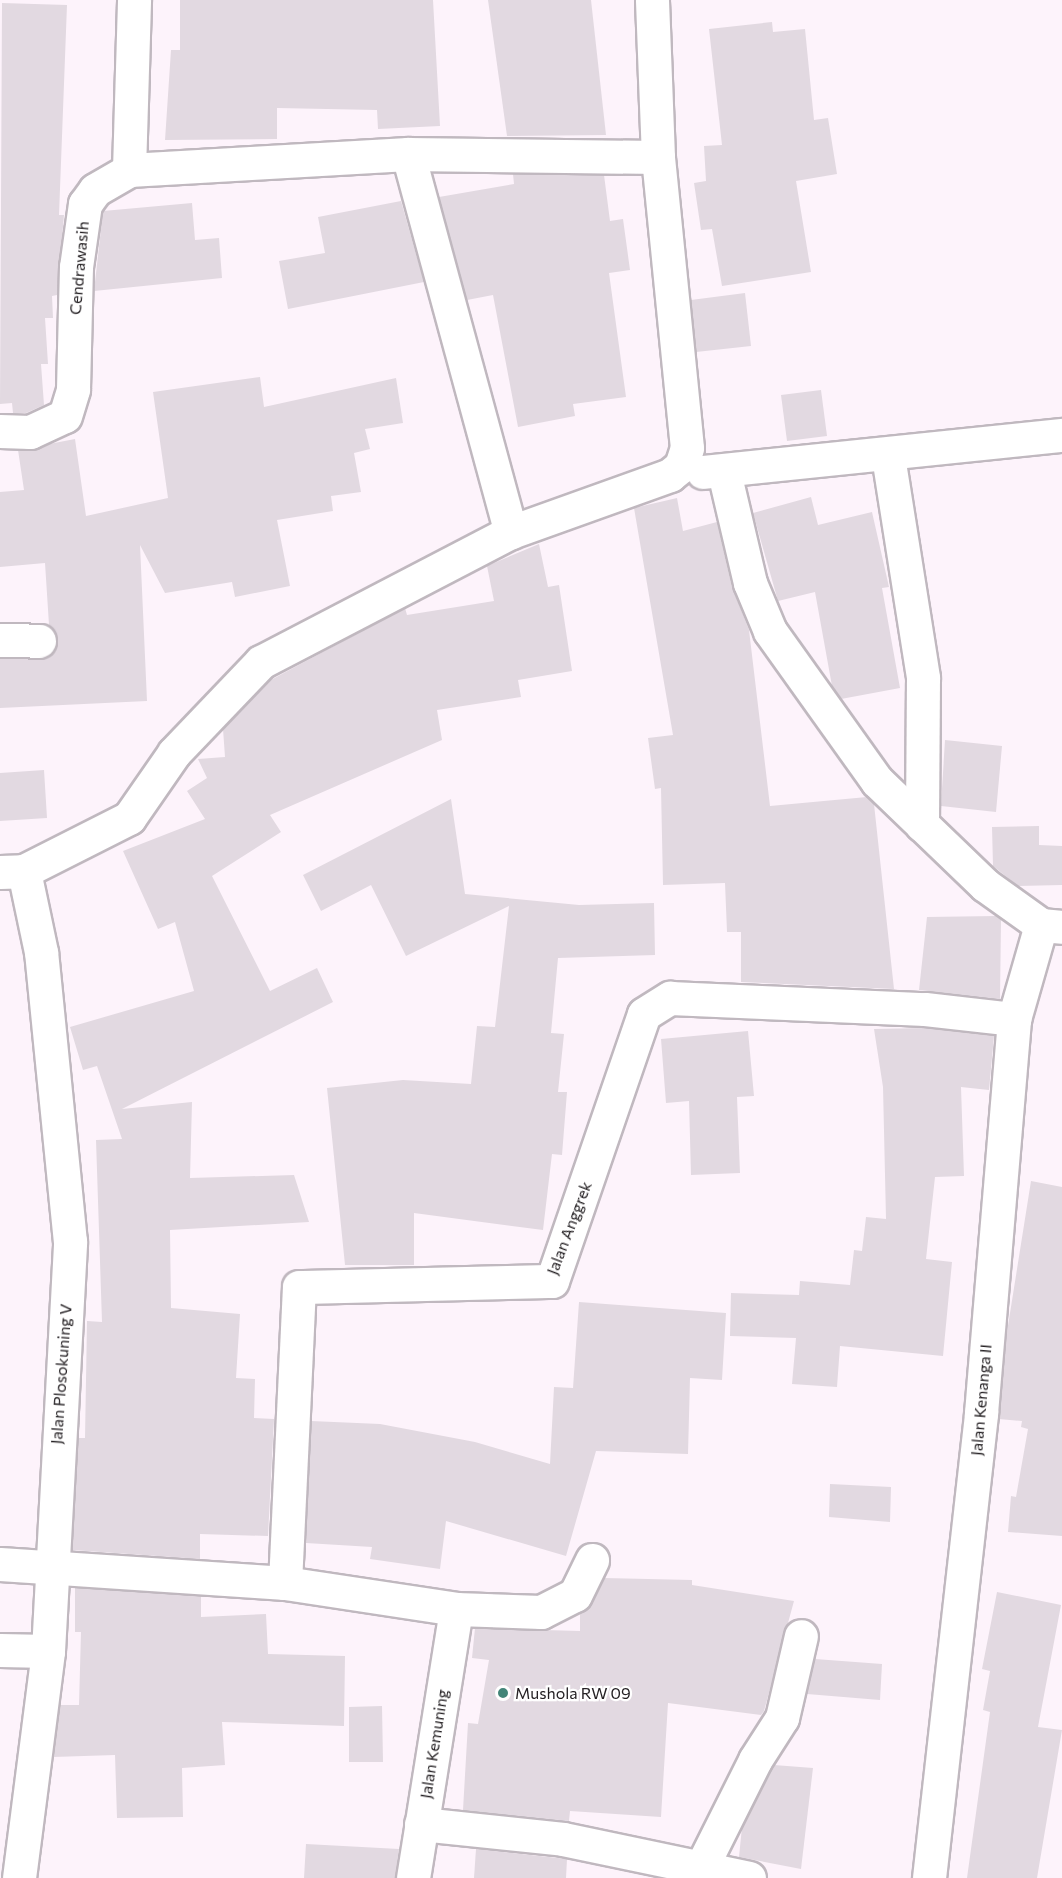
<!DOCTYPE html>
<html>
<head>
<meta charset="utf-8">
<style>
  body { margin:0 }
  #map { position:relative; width:1062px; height:1878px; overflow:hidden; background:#fdf3fb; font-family:Commissioner,sans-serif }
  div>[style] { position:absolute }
  .building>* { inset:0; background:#e2d9e1 }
  .roads { filter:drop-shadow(2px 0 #c0b8bf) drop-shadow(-2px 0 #c0b8bf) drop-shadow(0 2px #c0b8bf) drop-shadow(0 -2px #c0b8bf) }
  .street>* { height:33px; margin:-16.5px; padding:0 16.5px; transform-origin:16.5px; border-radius:16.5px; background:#fff }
  .dots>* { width:16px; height:16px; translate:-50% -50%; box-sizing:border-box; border:3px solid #fff; border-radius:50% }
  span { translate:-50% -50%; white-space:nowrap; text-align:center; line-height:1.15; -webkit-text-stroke:4.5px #fff; paint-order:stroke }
  .street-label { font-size:16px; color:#242023 }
  .poi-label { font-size:16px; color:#242023 }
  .left { translate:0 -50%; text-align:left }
</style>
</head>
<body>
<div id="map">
  <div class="building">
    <div style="clip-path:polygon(180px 0,433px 0,440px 126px,378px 129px,377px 110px,277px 108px,277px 139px,165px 140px,171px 50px,180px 50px)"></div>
    <div style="clip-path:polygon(488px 0,591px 0,606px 135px,507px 136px)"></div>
    <div style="clip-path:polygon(2px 3px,67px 5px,59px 215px,64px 215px,57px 295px,52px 296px,53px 318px,45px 318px,48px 364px,41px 364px,44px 405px,26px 413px,13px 413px,12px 403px,0 404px)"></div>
    <div style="clip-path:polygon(772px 22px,773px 32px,805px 29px,814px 120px,828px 118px,837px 174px,796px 181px,811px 272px,722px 286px,712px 229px,701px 230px,694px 183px,706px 181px,704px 146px,722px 145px,709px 29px)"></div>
    <div style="clip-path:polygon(513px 174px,604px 175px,610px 221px,623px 219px,630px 270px,609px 273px,626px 397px,573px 404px,575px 416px,518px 427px,493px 295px,467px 300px,439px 197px,514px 184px)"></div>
    <div style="clip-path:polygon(401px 201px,424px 282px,288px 309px,279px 261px,325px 253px,318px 217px)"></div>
    <div style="clip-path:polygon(192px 203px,195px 240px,219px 238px,222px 278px,94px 291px,103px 211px)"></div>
    <div style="clip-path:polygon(745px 293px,751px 346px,696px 352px,691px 300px)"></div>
    <div style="clip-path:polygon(260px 377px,264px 407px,396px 378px,403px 423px,365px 429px,370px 449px,354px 453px,361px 492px,331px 496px,333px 511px,277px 520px,290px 586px,235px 597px,232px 582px,165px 593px,140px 545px,147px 701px,0 708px,0 659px,47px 658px,58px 642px,49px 625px,45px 563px,0 567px,0 492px,24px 490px,18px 450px,75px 439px,86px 516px,168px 498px,153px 392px)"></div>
    <div style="clip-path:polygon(821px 390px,827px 436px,787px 441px,781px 395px)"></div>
    <div style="clip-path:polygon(811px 497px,818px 525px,872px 512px,889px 587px,882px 588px,900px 688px,841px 699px,832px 686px,815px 592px,778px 601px,753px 513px)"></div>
    <div style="clip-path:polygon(677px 498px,683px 531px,717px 522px,732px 587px,749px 630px,770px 806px,867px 797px,874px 804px,894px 989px,741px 982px,741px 932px,727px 932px,725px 883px,663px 885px,661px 788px,655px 789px,648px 738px,673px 735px,634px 508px)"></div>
    <div style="clip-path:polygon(539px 544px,548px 587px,559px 585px,572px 671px,518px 680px,521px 697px,437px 710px,442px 740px,270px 815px,281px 832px,212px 876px,270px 991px,317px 968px,333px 1002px,122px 1109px,192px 1102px,190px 1178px,294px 1175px,309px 1222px,170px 1230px,171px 1308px,240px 1314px,236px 1378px,255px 1379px,254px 1418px,274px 1419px,268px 1536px,200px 1534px,200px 1559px,72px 1550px,78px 1438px,85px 1438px,87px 1321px,102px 1322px,96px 1140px,122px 1139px,97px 1066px,83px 1070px,70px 1027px,194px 991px,175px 922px,158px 929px,123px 851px,205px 819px,187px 791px,207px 778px,198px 759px,225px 757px,223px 729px,267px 682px,405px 608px,407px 615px,494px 601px,487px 566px)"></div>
    <div style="clip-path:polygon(945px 740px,1002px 746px,996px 812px,941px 806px)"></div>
    <div style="clip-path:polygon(44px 770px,47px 818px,0 821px,0 773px)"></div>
    <div style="clip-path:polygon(451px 799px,465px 894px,579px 905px,654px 903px,655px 955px,558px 958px,551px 1033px,564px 1034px,558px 1092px,567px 1092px,562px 1155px,552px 1154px,543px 1230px,414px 1213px,414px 1265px,345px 1265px,327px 1088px,403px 1080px,471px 1084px,477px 1026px,495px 1027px,509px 906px,406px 956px,371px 885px,321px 911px,303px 875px)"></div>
    <div style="clip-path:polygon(1039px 826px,1039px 845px,1062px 846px,1062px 885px,1018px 886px,993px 866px,992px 827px)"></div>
    <div style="clip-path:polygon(996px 916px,1001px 920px,1000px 999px,919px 990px,927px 917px)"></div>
    <div style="clip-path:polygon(924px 1028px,994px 1036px,989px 1090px,961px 1087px,964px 1176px,935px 1177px,926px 1259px,952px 1262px,943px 1356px,840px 1346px,837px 1387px,792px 1384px,796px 1338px,730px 1336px,731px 1293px,799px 1295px,800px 1281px,850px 1285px,854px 1250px,862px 1251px,866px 1217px,886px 1219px,883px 1087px,874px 1029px)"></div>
    <div style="clip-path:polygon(748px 1031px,754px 1096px,737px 1097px,740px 1173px,691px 1175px,689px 1101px,666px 1103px,661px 1039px)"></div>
    <div style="clip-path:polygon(1031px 1181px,1062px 1187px,1062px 1536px,1008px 1532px,1011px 1496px,1016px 1497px,1028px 1429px,1021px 1427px,1022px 1421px,999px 1419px,1007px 1332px)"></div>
    <div style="clip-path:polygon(579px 1302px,726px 1313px,722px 1380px,690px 1378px,688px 1454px,596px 1451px,566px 1556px,446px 1521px,440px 1569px,370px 1559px,372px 1547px,306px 1543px,311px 1421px,380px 1424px,475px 1442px,550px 1464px,554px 1387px,573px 1388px)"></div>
    <div style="clip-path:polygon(830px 1484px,891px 1487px,890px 1522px,829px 1517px)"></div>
    <div style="clip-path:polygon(604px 1578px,692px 1580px,692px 1585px,794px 1601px,764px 1711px,761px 1715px,668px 1703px,661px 1817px,570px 1811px,569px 1821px,463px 1810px,468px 1723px,478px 1724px,489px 1660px,472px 1658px,475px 1628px,580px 1631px,580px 1613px,592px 1603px)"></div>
    <div style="clip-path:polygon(75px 1588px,201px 1596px,201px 1617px,266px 1614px,268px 1654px,345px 1656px,344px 1726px,222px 1722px,225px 1765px,182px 1768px,183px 1817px,117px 1818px,115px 1755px,53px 1757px,60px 1705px,79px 1705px,81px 1632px,75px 1632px)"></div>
    <div style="clip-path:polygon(997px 1592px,1061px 1605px,1038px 1727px,1062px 1730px,1037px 1878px,967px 1878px,990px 1712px,983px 1710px,990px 1671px,982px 1669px)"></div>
    <div style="clip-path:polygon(815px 1659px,882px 1664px,880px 1700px,807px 1694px)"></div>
    <div style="clip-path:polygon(382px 1706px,383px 1762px,349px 1762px,349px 1707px)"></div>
    <div style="clip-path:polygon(774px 1765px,813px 1768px,801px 1869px,739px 1857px,742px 1827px)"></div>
    <div style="clip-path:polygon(306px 1844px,399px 1849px,395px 1878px,304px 1878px)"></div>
    <div style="clip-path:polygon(476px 1849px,567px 1859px,566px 1878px,474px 1878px)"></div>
  </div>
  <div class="roads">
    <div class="street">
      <div style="left:408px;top:154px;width:392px;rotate:74.8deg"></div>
      <div style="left:129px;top:170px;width:279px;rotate:-3.3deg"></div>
      <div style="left:408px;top:154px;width:250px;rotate:0.7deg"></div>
      <div style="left:0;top:431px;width:30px;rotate:2deg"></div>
      <div style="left:30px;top:432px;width:38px;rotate:-25deg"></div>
      <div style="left:65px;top:416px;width:28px;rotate:-73deg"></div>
      <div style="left:73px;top:389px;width:122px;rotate:-88.6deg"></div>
      <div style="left:76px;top:267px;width:64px;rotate:-81.9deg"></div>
      <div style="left:85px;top:204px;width:17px;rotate:-54deg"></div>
      <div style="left:95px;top:190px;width:39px;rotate:-30deg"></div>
      <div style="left:129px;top:170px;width:170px;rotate:-88.3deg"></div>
      <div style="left:888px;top:456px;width:225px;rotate:81deg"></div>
      <div style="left:923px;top:678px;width:147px;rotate:90.4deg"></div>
      <div style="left:703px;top:472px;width:361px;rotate:-5.9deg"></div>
      <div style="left:724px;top:472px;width:114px;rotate:76.8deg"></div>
      <div style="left:750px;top:583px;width:52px;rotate:67.4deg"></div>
      <div style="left:770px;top:631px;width:184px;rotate:54.5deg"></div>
      <div style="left:877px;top:781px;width:150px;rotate:43.9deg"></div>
      <div style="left:985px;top:885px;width:69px;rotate:35.5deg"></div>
      <div style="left:1041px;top:925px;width:21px;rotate:5deg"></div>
      <div style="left:0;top:640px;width:39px;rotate:1deg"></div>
      <div style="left:0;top:872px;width:24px;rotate:-2deg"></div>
      <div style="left:24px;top:871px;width:118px;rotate:-26.8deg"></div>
      <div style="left:129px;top:818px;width:79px;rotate:-55.3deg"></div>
      <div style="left:174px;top:753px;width:126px;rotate:-46.3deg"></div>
      <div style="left:261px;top:662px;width:282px;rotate:-27.5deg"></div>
      <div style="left:511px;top:532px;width:169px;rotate:-19.7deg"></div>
      <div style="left:670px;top:475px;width:14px;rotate:-39deg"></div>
      <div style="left:681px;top:466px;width:19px;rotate:-72deg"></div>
      <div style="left:687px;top:448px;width:292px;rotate:-95.7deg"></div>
      <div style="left:658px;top:157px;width:157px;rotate:-92.2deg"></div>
      <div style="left:0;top:1564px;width:286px;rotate:3.8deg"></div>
      <div style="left:285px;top:1583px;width:173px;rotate:8.6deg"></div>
      <div style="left:456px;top:1609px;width:85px;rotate:2deg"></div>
      <div style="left:541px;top:1612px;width:38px;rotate:-27deg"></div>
      <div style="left:575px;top:1595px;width:39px;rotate:-64deg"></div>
      <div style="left:285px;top:1583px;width:296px;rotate:-87.3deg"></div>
      <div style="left:299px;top:1287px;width:253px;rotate:-1.4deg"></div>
      <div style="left:552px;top:1281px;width:282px;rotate:-71deg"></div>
      <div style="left:644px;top:1014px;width:31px;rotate:-32deg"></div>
      <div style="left:670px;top:998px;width:255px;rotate:2.5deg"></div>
      <div style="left:925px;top:1009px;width:90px;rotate:6.4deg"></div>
      <div style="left:0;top:1650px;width:48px;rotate:1.2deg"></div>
      <div style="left:421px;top:1824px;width:143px;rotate:6deg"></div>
      <div style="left:563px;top:1839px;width:190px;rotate:11.8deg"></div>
      <div style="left:700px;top:1870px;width:123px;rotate:-63.4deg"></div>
      <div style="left:755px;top:1760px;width:50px;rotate:-57.3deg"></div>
      <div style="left:782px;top:1718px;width:84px;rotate:-77deg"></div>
      <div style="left:19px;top:1878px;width:229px;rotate:-82.7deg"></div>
      <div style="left:48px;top:1651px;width:410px;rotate:-86.9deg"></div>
      <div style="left:70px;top:1242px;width:291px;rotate:-95.7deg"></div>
      <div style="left:41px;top:952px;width:83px;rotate:-101.9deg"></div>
      <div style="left:413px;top:1878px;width:272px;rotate:-80.9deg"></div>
      <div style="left:929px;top:1878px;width:468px;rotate:-83.6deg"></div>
      <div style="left:981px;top:1413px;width:395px;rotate:-85.2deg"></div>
      <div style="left:1014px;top:1019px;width:98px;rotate:-74deg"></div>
    </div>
  </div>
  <div class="dots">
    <div style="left:503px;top:1693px;background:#428578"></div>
  </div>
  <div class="street-label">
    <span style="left:79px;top:268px;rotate:-85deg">Cendrawasih</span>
    <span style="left:569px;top:1228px;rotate:-69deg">Jalan Anggrek</span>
    <span style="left:61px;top:1374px;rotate:-86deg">Jalan Plosokuning V</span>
    <span style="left:981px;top:1400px;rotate:-85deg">Jalan Kenanga II</span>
    <span style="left:434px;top:1744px;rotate:-81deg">Jalan Kemuning</span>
  </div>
  <div class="poi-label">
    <span class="left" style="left:515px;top:1693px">Mushola RW 09</span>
  </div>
</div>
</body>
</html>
